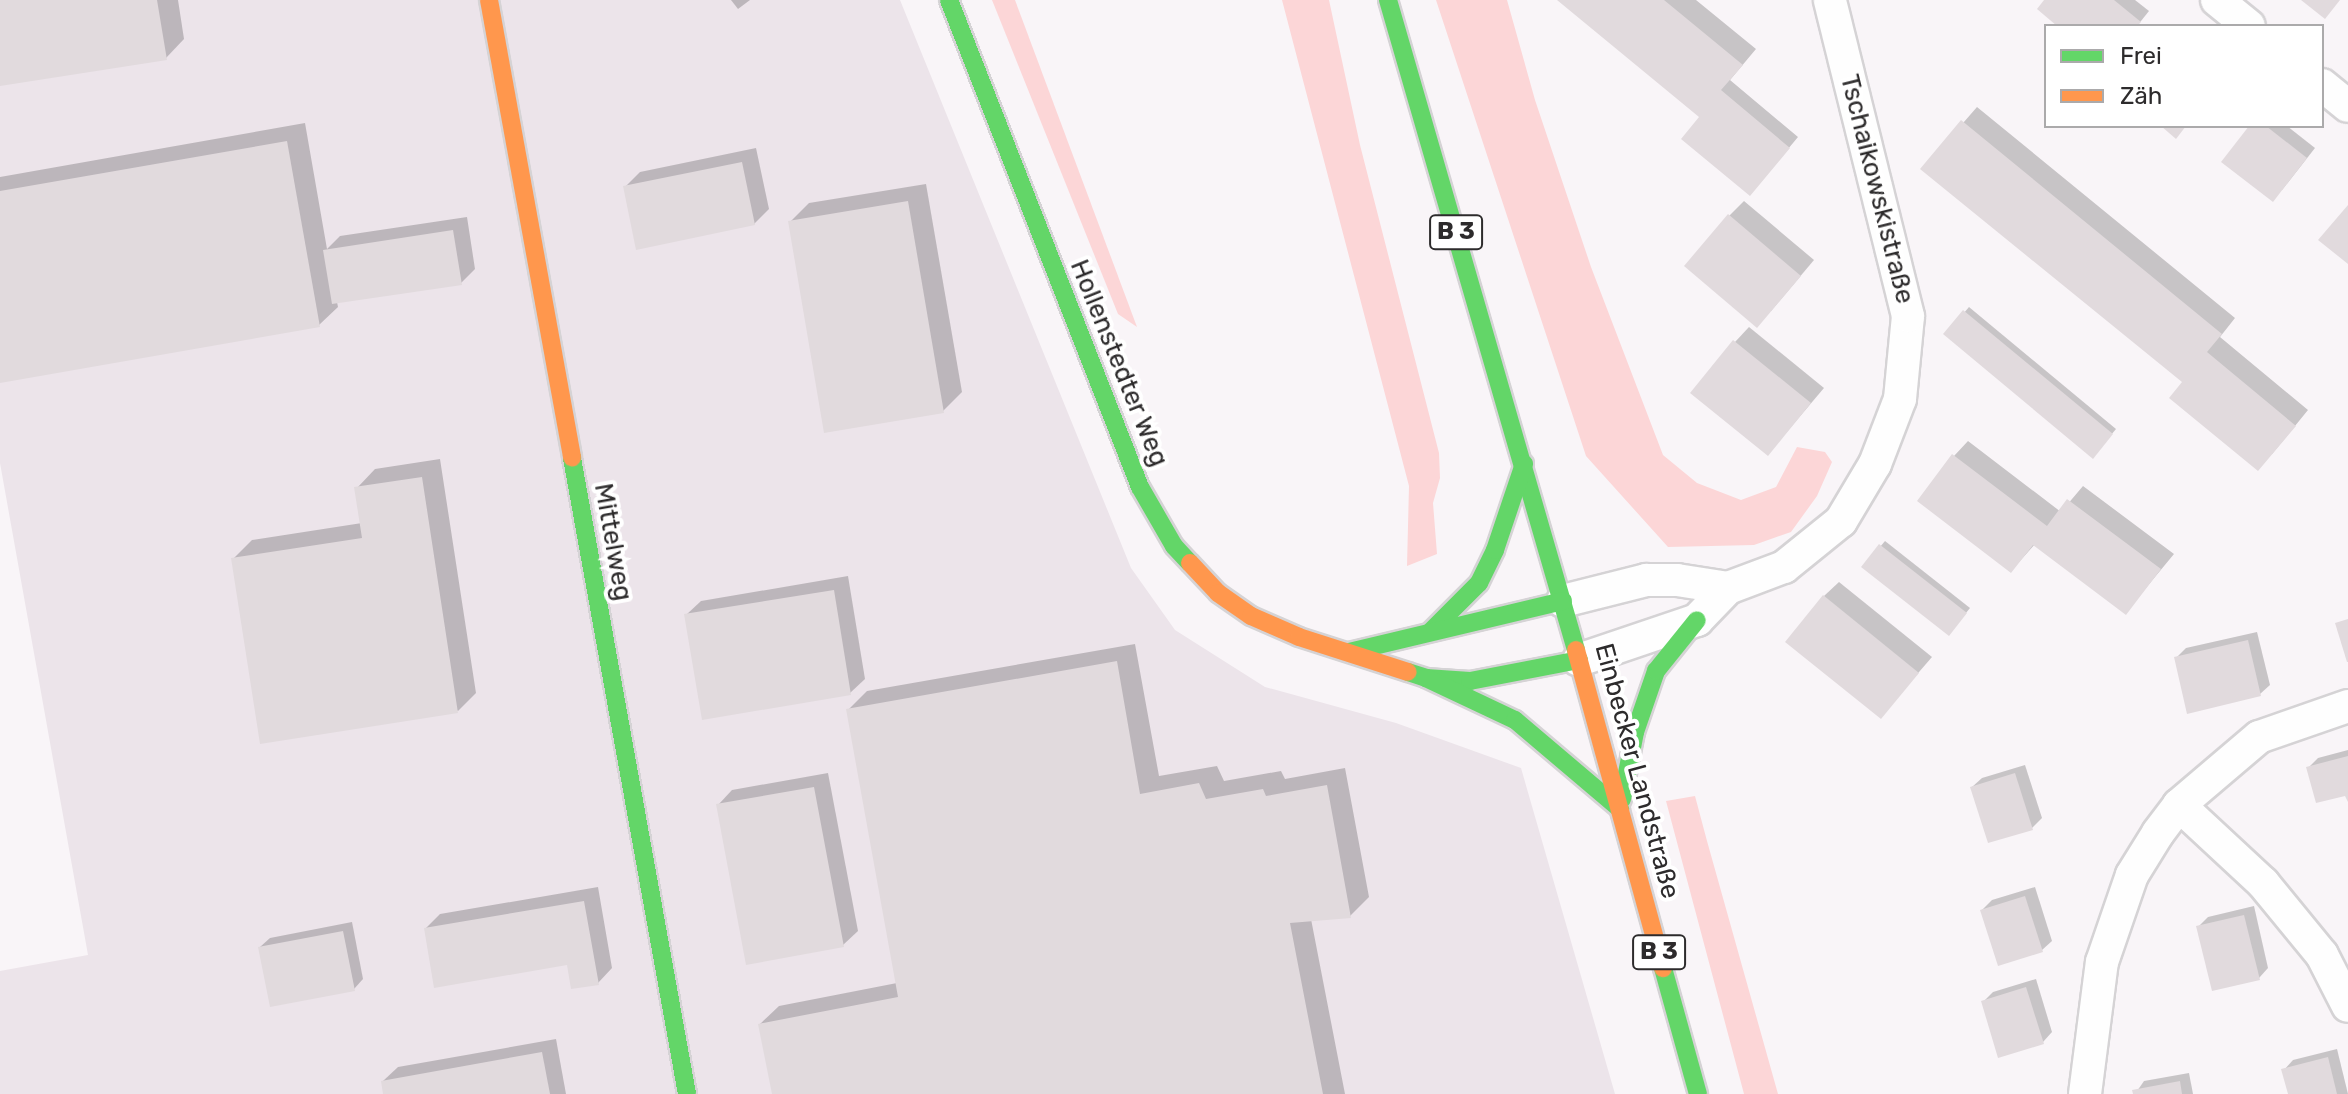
<!DOCTYPE html>
<html>
<head>
<meta charset="utf-8">
<style>
  body { margin:0 }
  #map { position:relative; width:2348px; height:1094px; overflow:hidden; background:#f9f5f8; font-family:Rubik,sans-serif }
  div>[style] { position:absolute }
  .built>* { inset:0; background:#ece4ea }
  .green>* { inset:0; background:#fcd6d7 }
  .shadow>* { inset:0; background:#0003 }
  .building>* { inset:0; background:#e1dadd }
  .roads { filter:drop-shadow(2px 0 #d5d3d5) drop-shadow(-2px 0 #d5d3d5) drop-shadow(0 2px #d5d3d5) drop-shadow(0 -2px #d5d3d5) }
  .street>* { height:32px; margin:-16px; padding:0 16px; transform-origin:16px; border-radius:16px; background:#fefefe }
  .fast>* { height:18px; margin:-9px; padding:0 9px; transform-origin:9px; border-radius:9px; background:#63d668 }
  .slow>* { height:18px; margin:-9px; padding:0 9px; transform-origin:9px; border-radius:9px; background:#ff974d }
  span { translate:-50% -50%; white-space:nowrap; text-align:center; line-height:1.15; -webkit-text-stroke:8px #fff; paint-order:stroke }
  .shield-label span { padding:2px 6px; background:#fff; border:2px solid; border-radius:6px; -webkit-text-stroke-width:0 }
  .shield-label { font-size:24px; color:#2d2b2c; font-weight:700 }
  .street-label { font-size:26px; color:#2d2b2c }
  .legend { position:absolute; left:2044px; top:24px; width:280px; height:104px; box-sizing:border-box; background:#fff; border:2px solid #abaaab; margin:0; padding:10px 14px; list-style:none; font-size:24px; color:#2d2b2c }
  .legend li { display:flex; align-items:center; gap:16px; height:40px }
  .legend b { width:40px; border:2px solid #abaaab }
</style>
</head>
<body>
<div id="map">
  <div class="built">
    <div style="clip-path:polygon(0 0,900px 0,1131px 568px,1175px 630px,1265px 687px,1396px 723px,1521px 768px,1615px 1094px,0 1094px,0 971px,88px 955px,0 463px)"></div>
  </div>
  <div class="green">
    <div style="clip-path:polygon(992px 0,1015px 0,1137px 327px,1118px 314px)"></div>
    <div style="clip-path:polygon(1282px 0,1329px 0,1360px 145px,1439px 453px,1440px 478px,1433px 503px,1437px 554px,1407px 566px,1409px 486px)"></div>
    <div style="clip-path:polygon(1436px 0,1507px 0,1535px 100px,1591px 267px,1663px 455px,1697px 483px,1741px 500px,1776px 487px,1797px 447px,1825px 452px,1832px 462px,1817px 496px,1791px 532px,1754px 545px,1668px 547px,1586px 456px)"></div>
    <div style="clip-path:polygon(1695px 796px,1707px 841px,1778px 1094px,1744px 1094px,1666px 801px)"></div>
  </div>
  <div class="shadow">
    <div style="clip-path:polygon(0 0,178px 0,184px 39px,166px 58px,0 84px)"></div>
    <div style="clip-path:polygon(731px 0,750px 0,738px 9px)"></div>
    <div style="clip-path:polygon(1560px 0,1696px 0,1756px 49px,1730px 80px,1798px 137px,1759px 184px,1702px 117px)"></div>
    <div style="clip-path:polygon(2047px 0,2135px 0,2149px 11px,2137px 26px,2061px 26px)"></div>
    <div style="clip-path:polygon(1977px 107px,2235px 318px,2220px 337px,2308px 410px,2272px 454px,1923px 169px)"></div>
    <div style="clip-path:polygon(305px 123px,327px 249px,340px 236px,467px 217px,475px 269px,461px 283px,337px 302px,338px 307px,319px 325px,0 381px,0 177px)"></div>
    <div style="clip-path:polygon(2252px 126px,2287px 126px,2315px 148px,2282px 190px)"></div>
    <div style="clip-path:polygon(756px 148px,769px 209px,754px 224px,625px 187px,640px 172px)"></div>
    <div style="clip-path:polygon(926px 184px,962px 392px,943px 411px,790px 222px,809px 203px)"></div>
    <div style="clip-path:polygon(1744px 201px,1814px 260px,1771px 311px,1729px 216px)"></div>
    <div style="clip-path:polygon(1969px 307px,2116px 429px,2097px 452px,1946px 334px)"></div>
    <div style="clip-path:polygon(1749px 327px,1824px 388px,1768px 454px,1735px 342px)"></div>
    <div style="clip-path:polygon(1968px 441px,2061px 512px,2083px 486px,2174px 554px,2126px 612px,2035px 544px,2011px 571px,1954px 456px)"></div>
    <div style="clip-path:polygon(440px 459px,476px 693px,458px 711px,234px 558px,252px 540px,362px 523px,357px 488px,375px 469px)"></div>
    <div style="clip-path:polygon(1885px 541px,1970px 608px,1953px 629px,1864px 566px)"></div>
    <div style="clip-path:polygon(848px 576px,865px 679px,850px 693px,686px 615px,701px 601px)"></div>
    <div style="clip-path:polygon(1839px 582px,1932px 657px,1881px 716px,1824px 596px)"></div>
    <div style="clip-path:polygon(2257px 632px,2270px 685px,2260px 694px,2176px 658px,2186px 648px)"></div>
    <div style="clip-path:polygon(1135px 644px,1159px 776px,1217px 766px,1224px 781px,1281px 771px,1285px 779px,1345px 768px,1369px 897px,1350px 916px,1311px 919px,1345px 1094px,774px 1094px,760px 1024px,779px 1006px,897px 983px,848px 710px,867px 691px)"></div>
    <div style="clip-path:polygon(2348px 750px,2348px 798px,2347px 793px,2308px 768px,2318px 758px)"></div>
    <div style="clip-path:polygon(2025px 765px,2042px 818px,2032px 828px,1972px 787px,1982px 778px)"></div>
    <div style="clip-path:polygon(828px 773px,858px 931px,843px 945px,718px 805px,732px 790px)"></div>
    <div style="clip-path:polygon(598px 887px,612px 968px,598px 983px,569px 963px,426px 928px,440px 914px)"></div>
    <div style="clip-path:polygon(2035px 887px,2052px 941px,2042px 950px,1982px 910px,1992px 900px)"></div>
    <div style="clip-path:polygon(2254px 906px,2268px 968px,2259px 978px,2198px 927px,2208px 917px)"></div>
    <div style="clip-path:polygon(352px 922px,363px 979px,354px 989px,260px 947px,270px 938px)"></div>
    <div style="clip-path:polygon(2036px 979px,2052px 1032px,2043px 1042px,1983px 1002px,1993px 992px)"></div>
    <div style="clip-path:polygon(556px 1039px,566px 1094px,385px 1094px,383px 1081px,398px 1067px)"></div>
    <div style="clip-path:polygon(2337px 1049px,2348px 1094px,2290px 1094px,2284px 1070px,2293px 1060px)"></div>
    <div style="clip-path:polygon(2189px 1073px,2193px 1094px,2135px 1094px,2144px 1081px)"></div>
  </div>
  <div class="building">
    <div style="clip-path:polygon(0 0,157px 0,167px 60px,0 86px)"></div>
    <div style="clip-path:polygon(1557px 0,1664px 0,1743px 65px,1721px 90px,1790px 148px,1750px 196px,1681px 139px,1699px 117px)"></div>
    <div style="clip-path:polygon(2044px 0,2114px 0,2141px 22px,2137px 26px,2057px 26px,2037px 9px)"></div>
    <div style="clip-path:polygon(2301px 0,2340px 0,2325px 19px)"></div>
    <div style="clip-path:polygon(1961px 120px,2222px 334px,2207px 352px,2296px 426px,2258px 471px,2169px 398px,2182px 382px,1920px 169px)"></div>
    <div style="clip-path:polygon(2161px 126px,2186px 126px,2176px 139px)"></div>
    <div style="clip-path:polygon(2249px 126px,2266px 126px,2307px 158px,2273px 202px,2221px 162px)"></div>
    <div style="clip-path:polygon(287px 141px,320px 327px,0 383px,0 191px)"></div>
    <div style="clip-path:polygon(742px 162px,755px 225px,636px 250px,623px 186px)"></div>
    <div style="clip-path:polygon(908px 201px,944px 413px,824px 433px,788px 221px)"></div>
    <div style="clip-path:polygon(2348px 205px,2348px 264px,2318px 240px)"></div>
    <div style="clip-path:polygon(1728px 214px,1801px 276px,1757px 328px,1684px 266px)"></div>
    <div style="clip-path:polygon(453px 230px,462px 285px,332px 304px,323px 250px)"></div>
    <div style="clip-path:polygon(1963px 310px,2113px 434px,2093px 459px,1943px 334px)"></div>
    <div style="clip-path:polygon(1733px 340px,1811px 403px,1768px 456px,1690px 393px)"></div>
    <div style="clip-path:polygon(1952px 454px,2047px 526px,2067px 499px,2161px 569px,2126px 615px,2033px 545px,2011px 573px,1917px 501px)"></div>
    <div style="clip-path:polygon(422px 477px,458px 713px,260px 744px,231px 558px,362px 538px,354px 487px)"></div>
    <div style="clip-path:polygon(1879px 544px,1967px 613px,1949px 636px,1861px 567px)"></div>
    <div style="clip-path:polygon(834px 590px,851px 695px,702px 720px,684px 614px)"></div>
    <div style="clip-path:polygon(1823px 595px,1919px 673px,1881px 719px,1785px 642px)"></div>
    <div style="clip-path:polygon(2348px 619px,2348px 662px,2347px 662px,2335px 623px)"></div>
    <div style="clip-path:polygon(2248px 640px,2261px 696px,2187px 714px,2174px 657px)"></div>
    <div style="clip-path:polygon(1117px 661px,1140px 794px,1199px 783px,1206px 799px,1263px 789px,1266px 796px,1327px 785px,1351px 918px,1290px 923px,1323px 1094px,772px 1094px,758px 1024px,898px 997px,846px 709px)"></div>
    <div style="clip-path:polygon(2348px 756px,2348px 802px,2345px 796px,2316px 803px,2306px 767px)"></div>
    <div style="clip-path:polygon(2015px 773px,2033px 830px,1988px 843px,1970px 787px)"></div>
    <div style="clip-path:polygon(814px 787px,844px 947px,746px 965px,716px 804px)"></div>
    <div style="clip-path:polygon(2025px 896px,2043px 952px,1998px 966px,1980px 910px)"></div>
    <div style="clip-path:polygon(584px 901px,599px 985px,571px 989px,567px 965px,434px 988px,424px 928px)"></div>
    <div style="clip-path:polygon(2244px 915px,2260px 980px,2212px 991px,2196px 926px)"></div>
    <div style="clip-path:polygon(343px 931px,355px 991px,270px 1007px,258px 947px)"></div>
    <div style="clip-path:polygon(2026px 987px,2044px 1044px,1998px 1058px,1981px 1001px)"></div>
    <div style="clip-path:polygon(542px 1052px,550px 1094px,383px 1094px,381px 1081px)"></div>
    <div style="clip-path:polygon(2328px 1057px,2337px 1094px,2288px 1094px,2281px 1069px)"></div>
    <div style="clip-path:polygon(2180px 1081px,2182px 1094px,2133px 1094px,2132px 1090px)"></div>
  </div>
  <div class="roads">
    <div class="street">
      <div style="left:2217px;top:0;width:41px;rotate:39.1deg"></div>
      <div style="left:2322px;top:85px;width:33px;rotate:39deg"></div>
      <div style="left:1563px;top:601px;width:86px;rotate:-14.2deg"></div>
      <div style="left:1646px;top:580px;width:31px"></div>
      <div style="left:1677px;top:580px;width:52px;rotate:8.9deg"></div>
      <div style="left:1579px;top:660px;width:125px;rotate:-18.7deg"></div>
      <div style="left:1697px;top:620px;width:45px;rotate:-45.9deg"></div>
      <div style="left:1728px;top:588px;width:60px;rotate:-20.6deg"></div>
      <div style="left:1784px;top:567px;width:73px;rotate:-38.9deg"></div>
      <div style="left:1841px;top:521px;width:66px;rotate:-59.2deg"></div>
      <div style="left:1875px;top:464px;width:70px;rotate:-69deg"></div>
      <div style="left:1900px;top:399px;width:83px;rotate:-84.5deg"></div>
      <div style="left:1908px;top:316px;width:325px;rotate:-103.9deg"></div>
      <div style="left:2179px;top:805px;width:115px;rotate:42.9deg"></div>
      <div style="left:2263px;top:883px;width:93px;rotate:50.7deg"></div>
      <div style="left:2322px;top:955px;width:57px;rotate:63deg"></div>
      <div style="left:2085px;top:1094px;width:133px;rotate:-82.7deg"></div>
      <div style="left:2102px;top:962px;width:92px;rotate:-71deg"></div>
      <div style="left:2132px;top:875px;width:49px;rotate:-58.2deg"></div>
      <div style="left:2158px;top:833px;width:35px;rotate:-53deg"></div>
      <div style="left:2179px;top:805px;width:105px;rotate:-40.4deg"></div>
      <div style="left:2259px;top:737px;width:94px;rotate:-19.2deg"></div>
    </div>
    <div class="fast">
      <div style="left:949px;top:0;width:523px;rotate:68.59deg"></div>
      <div style="left:1140px;top:487px;width:68px;rotate:60deg"></div>
      <div style="left:1174px;top:546px;width:23px;rotate:47deg"></div>
      <div style="left:1388px;top:0;width:677px;rotate:73.87deg"></div>
      <div style="left:572px;top:458px;width:646px;rotate:79.75deg"></div>
      <div style="left:1431px;top:631px;width:68px;rotate:-45deg"></div>
      <div style="left:1479px;top:583px;width:37px;rotate:-64deg"></div>
      <div style="left:1495px;top:550px;width:91px;rotate:-71.4deg"></div>
      <div style="left:1349px;top:652px;width:220px;rotate:-13.4deg"></div>
      <div style="left:1408px;top:672px;width:19px;rotate:18deg"></div>
      <div style="left:1426px;top:678px;width:44px;rotate:3.9deg"></div>
      <div style="left:1470px;top:681px;width:111px;rotate:-10.9deg"></div>
      <div style="left:1426px;top:678px;width:98px;rotate:25.3deg"></div>
      <div style="left:1515px;top:720px;width:138px;rotate:40.3deg"></div>
      <div style="left:1622px;top:799px;width:68px;rotate:-79deg"></div>
      <div style="left:1635px;top:732px;width:65px;rotate:-71deg"></div>
      <div style="left:1656px;top:671px;width:65px;rotate:-51.2deg"></div>
      <div style="left:1663px;top:968px;width:131px;rotate:74.5deg"></div>
    </div>
    <div class="slow">
      <div style="left:489px;top:0;width:465px;rotate:79.7deg"></div>
      <div style="left:1190px;top:563px;width:41px;rotate:47deg"></div>
      <div style="left:1218px;top:593px;width:40px;rotate:34.9deg"></div>
      <div style="left:1251px;top:616px;width:52px;rotate:23.6deg"></div>
      <div style="left:1299px;top:637px;width:114px;rotate:17.8deg"></div>
      <div style="left:1576px;top:650px;width:330px;rotate:74.7deg"></div>
    </div>
  </div>
  <div class="shield-label">
    <span style="left:1456px;top:232px">B 3</span>
    <span style="left:1659px;top:952px">B 3</span>
  </div>
  <div class="street-label">
    <span style="left:1877px;top:189px;rotate:76deg">Tschaikowskistraße</span>
    <span style="left:1119px;top:363px;rotate:68deg">Hollenstedter Weg</span>
    <span style="left:613px;top:542px;rotate:80deg">Mittelweg</span>
    <span style="left:1637px;top:771px;rotate:75deg">Einbecker Landstraße</span>
  </div>
  <ul class="legend">
  <li><b style="height:10px;background:#63d668"></b>Frei</li>
  <li><b style="height:10px;background:#ff974d"></b>Zäh</li>
  </ul>
</div>
</body>
</html>
